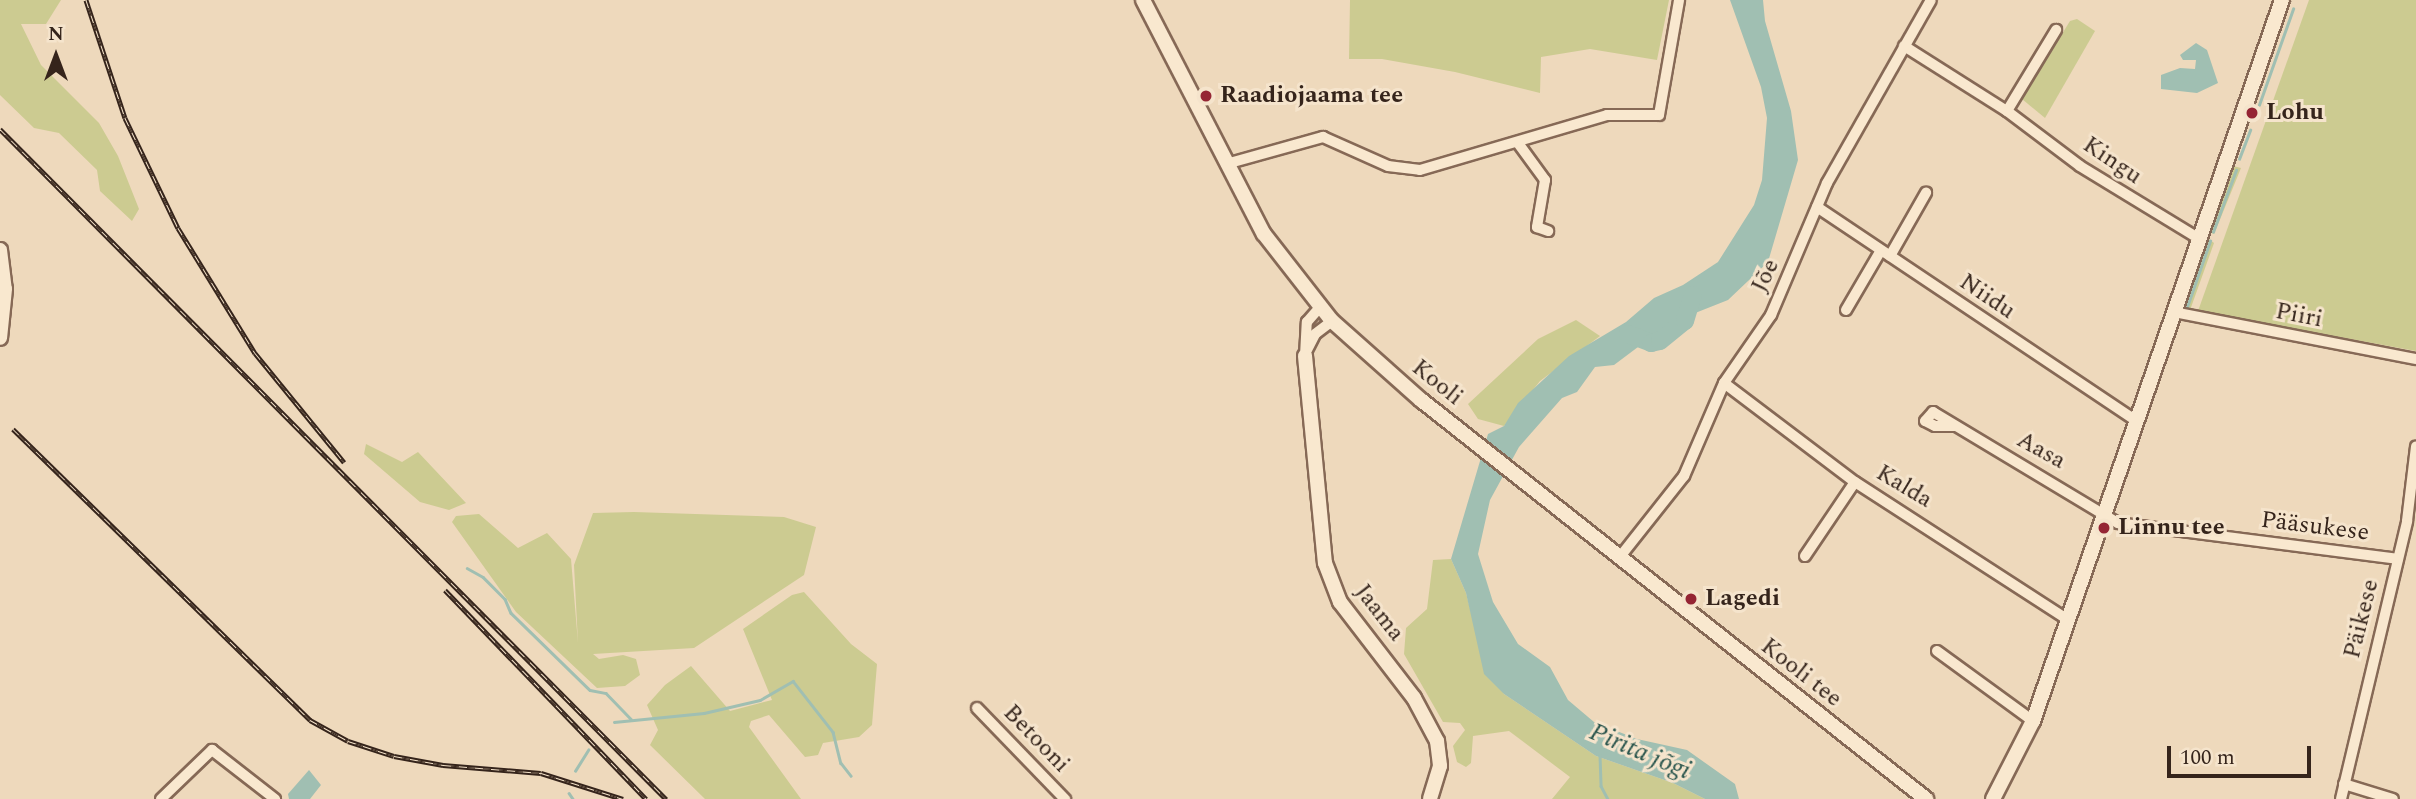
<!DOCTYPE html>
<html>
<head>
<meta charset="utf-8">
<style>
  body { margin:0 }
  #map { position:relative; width:2416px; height:799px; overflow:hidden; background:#eed9bc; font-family:Spectral,serif }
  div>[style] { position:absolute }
  .green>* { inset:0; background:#cccb91 }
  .water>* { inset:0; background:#a0bfb2 }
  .stream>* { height:2.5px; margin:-1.25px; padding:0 1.25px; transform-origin:1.25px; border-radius:1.25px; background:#a0bfb2 }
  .river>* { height:18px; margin:-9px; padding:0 9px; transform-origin:9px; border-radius:9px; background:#a0bfb2 }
  .roads { filter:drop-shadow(2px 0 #866956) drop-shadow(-2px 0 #866956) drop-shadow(0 2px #866956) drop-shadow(0 -2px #866956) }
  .minor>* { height:10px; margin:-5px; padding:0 5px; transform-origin:5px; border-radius:5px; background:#f9e8cf }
  .tertiary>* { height:14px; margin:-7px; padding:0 7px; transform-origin:7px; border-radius:7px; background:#f9e8cf }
  .rail>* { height:5px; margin-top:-2.5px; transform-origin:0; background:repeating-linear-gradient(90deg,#f5e4cc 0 8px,#35241b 0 16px); box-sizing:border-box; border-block:2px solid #35241b }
  .dots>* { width:19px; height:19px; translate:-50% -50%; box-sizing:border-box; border:4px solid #f5e4cc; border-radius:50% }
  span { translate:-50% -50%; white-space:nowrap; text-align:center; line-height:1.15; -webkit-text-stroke:6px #f5e4cc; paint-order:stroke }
  .poi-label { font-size:24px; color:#35241b; font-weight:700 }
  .left { translate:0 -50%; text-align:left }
  .street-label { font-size:24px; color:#35241b }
  .water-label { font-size:26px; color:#2a554d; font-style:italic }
  .north { position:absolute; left:21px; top:21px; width:70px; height:70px; -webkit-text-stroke:5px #f5e4cc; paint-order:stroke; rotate:0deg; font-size:19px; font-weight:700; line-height:28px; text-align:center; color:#35241b }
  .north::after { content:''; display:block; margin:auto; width:24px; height:32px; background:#35241b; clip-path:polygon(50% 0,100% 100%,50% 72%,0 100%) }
  .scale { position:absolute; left:2167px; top:746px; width:144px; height:32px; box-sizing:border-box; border:4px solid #35241b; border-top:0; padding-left:9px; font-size:21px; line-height:24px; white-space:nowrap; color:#35241b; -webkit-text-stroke:5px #f5e4cc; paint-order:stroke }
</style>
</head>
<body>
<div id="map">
  <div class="green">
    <div style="clip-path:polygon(0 0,61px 0,46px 24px,21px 24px,41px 65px,99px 123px,118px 156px,139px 209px,132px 221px,100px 191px,97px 170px,59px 133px,34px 128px,0 95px)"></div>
    <div style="clip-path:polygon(1350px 0,1669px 0,1657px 60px,1590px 49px,1541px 57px,1540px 93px,1455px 72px,1382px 59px,1349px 59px)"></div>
    <div style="clip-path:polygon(2309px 0,2416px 0,2416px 351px,2198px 311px)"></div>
    <div style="clip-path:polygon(2077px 19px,2095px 31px,2045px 118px,2022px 99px,2070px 21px)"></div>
    <div style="clip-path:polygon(2233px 166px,2241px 168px,2214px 234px,2206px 231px,2228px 169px)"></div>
    <div style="clip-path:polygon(2205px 236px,2214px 243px,2189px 313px,2182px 305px)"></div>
    <div style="clip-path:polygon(1576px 320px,1600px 336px,1540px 381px,1504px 426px,1478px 419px,1468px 404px,1538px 339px)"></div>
    <div style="clip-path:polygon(366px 444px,402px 462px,418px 452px,466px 503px,449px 510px,420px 502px,364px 454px)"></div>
    <div style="clip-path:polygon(634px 512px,784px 517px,816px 527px,804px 575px,694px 648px,593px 654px,599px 659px,623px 655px,636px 659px,640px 675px,625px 686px,597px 688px,516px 612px,452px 522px,456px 516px,479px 514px,518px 548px,547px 533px,571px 559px,578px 643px,574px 565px,593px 513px)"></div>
    <div style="clip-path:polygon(1451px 559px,1466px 593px,1480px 648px,1504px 694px,1596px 756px,1673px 783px,1705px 799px,1552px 799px,1570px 777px,1509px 731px,1473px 736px,1471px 763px,1466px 767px,1457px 762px,1453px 746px,1465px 730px,1460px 723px,1443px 722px,1404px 654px,1406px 628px,1427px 609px,1433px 560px)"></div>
    <div style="clip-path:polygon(804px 592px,851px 644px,877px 664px,872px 725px,859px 737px,823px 743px,818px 755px,805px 757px,769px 715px,751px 721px,749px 727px,801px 799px,705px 799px,650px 745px,658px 730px,647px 705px,665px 685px,691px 666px,730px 711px,772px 700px,743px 629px,792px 595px)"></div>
  </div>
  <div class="water">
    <div style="clip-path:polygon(1730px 0,1763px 0,1765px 21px,1791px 111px,1798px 160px,1768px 262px,1728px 300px,1670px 323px,1614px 365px,1595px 367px,1577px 392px,1562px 398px,1519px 447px,1490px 500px,1478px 554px,1493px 602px,1518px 644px,1550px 667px,1568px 700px,1594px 722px,1637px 739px,1687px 750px,1735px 784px,1739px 799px,1705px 799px,1673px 783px,1596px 756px,1504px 694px,1484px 674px,1466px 593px,1451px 559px,1488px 434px,1504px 426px,1518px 403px,1569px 356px,1626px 322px,1654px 298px,1683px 285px,1718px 262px,1754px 205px,1762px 180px,1767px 118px,1761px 87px)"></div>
    <div style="clip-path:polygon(2196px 43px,2207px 50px,2218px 83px,2197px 93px,2161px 89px,2161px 75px,2180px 68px,2195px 69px,2196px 60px,2183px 60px,2180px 55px)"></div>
    <div style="clip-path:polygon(309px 770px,321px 785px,310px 799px,289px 799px,288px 794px)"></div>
  </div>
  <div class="stream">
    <div style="left:2259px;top:105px;width:102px;rotate:-70.5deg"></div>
    <div style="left:2239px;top:159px;width:31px;rotate:-69deg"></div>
    <div style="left:2213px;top:232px;width:66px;rotate:-69.6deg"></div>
    <div style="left:2187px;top:307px;width:70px;rotate:-70.8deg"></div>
    <div style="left:467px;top:568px;width:18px;rotate:29deg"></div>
    <div style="left:483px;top:577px;width:31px;rotate:45deg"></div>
    <div style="left:505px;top:599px;width:15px;rotate:67deg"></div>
    <div style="left:511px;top:613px;width:110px;rotate:44.3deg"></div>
    <div style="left:590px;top:690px;width:16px;rotate:11deg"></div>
    <div style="left:606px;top:693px;width:36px;rotate:46deg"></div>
    <div style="left:614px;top:722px;width:90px;rotate:-5.7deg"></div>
    <div style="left:704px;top:713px;width:57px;rotate:-13.1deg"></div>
    <div style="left:760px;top:700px;width:38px;rotate:-30deg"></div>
    <div style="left:793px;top:681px;width:65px;rotate:51.9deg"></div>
    <div style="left:833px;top:732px;width:32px;rotate:76deg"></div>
    <div style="left:841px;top:763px;width:16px;rotate:52deg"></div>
    <div style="left:1600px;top:755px;width:31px;rotate:88deg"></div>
    <div style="left:1601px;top:786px;width:15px;rotate:62deg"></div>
    <div style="left:575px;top:771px;width:25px;rotate:-58deg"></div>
    <div style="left:569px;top:793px;width:7px;rotate:56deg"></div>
  </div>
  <div class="river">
    <div style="left:1628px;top:334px;width:25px;rotate:21deg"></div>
    <div style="left:1651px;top:343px;width:9px;rotate:-13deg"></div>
    <div style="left:1660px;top:341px;width:32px;rotate:-39deg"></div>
    <div style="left:1685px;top:321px;width:27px;rotate:-73deg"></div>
  </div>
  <div class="roads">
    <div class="minor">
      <div style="left:1904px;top:46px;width:122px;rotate:32.3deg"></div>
      <div style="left:2007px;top:111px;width:91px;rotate:37deg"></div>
      <div style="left:2080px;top:166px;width:138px;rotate:31.4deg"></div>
      <div style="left:2007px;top:111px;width:95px;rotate:-58.8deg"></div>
      <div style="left:1518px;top:143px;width:46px;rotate:53.9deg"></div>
      <div style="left:1545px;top:180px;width:48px;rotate:99.7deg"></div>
      <div style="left:1537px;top:227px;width:12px;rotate:20deg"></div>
      <div style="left:1226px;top:164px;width:101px;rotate:-15.6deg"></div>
      <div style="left:1323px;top:137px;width:71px;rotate:24deg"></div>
      <div style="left:1388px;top:166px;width:32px;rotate:7deg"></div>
      <div style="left:1420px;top:170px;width:195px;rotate:-16.4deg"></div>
      <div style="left:1607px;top:115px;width:52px"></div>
      <div style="left:1659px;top:115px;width:117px;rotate:-80.1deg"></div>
      <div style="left:1817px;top:207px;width:383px;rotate:33.8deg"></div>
      <div style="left:1890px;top:256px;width:73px;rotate:-60.3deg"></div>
      <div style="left:1846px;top:310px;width:69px;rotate:-59.7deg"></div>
      <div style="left:2174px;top:312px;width:247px;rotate:11deg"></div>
      <div style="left:1307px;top:350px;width:18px;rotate:-63deg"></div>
      <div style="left:1315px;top:334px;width:21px;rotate:-37deg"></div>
      <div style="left:1305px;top:356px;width:34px;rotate:-87deg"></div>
      <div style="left:1307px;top:322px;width:20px;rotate:-49deg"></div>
      <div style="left:1724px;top:383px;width:164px;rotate:37.1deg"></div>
      <div style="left:1855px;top:482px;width:252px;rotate:32.9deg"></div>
      <div style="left:1955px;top:426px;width:20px;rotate:180deg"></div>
      <div style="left:1935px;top:426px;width:11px;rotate:-153deg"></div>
      <div style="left:1925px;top:421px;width:12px;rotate:-48deg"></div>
      <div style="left:1933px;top:412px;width:216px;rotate:31deg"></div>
      <div style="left:2118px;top:523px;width:282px;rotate:7.3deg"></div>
      <div style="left:1805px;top:556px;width:89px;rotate:-56deg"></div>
      <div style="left:1619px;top:558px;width:105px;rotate:-51.6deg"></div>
      <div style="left:1684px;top:476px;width:101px;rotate:-66.7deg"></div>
      <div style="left:1724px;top:383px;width:83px;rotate:-55.3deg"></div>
      <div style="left:1771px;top:315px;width:143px;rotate:-67deg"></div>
      <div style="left:1827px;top:183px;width:210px;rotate:-60.4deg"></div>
      <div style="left:1937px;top:651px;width:119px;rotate:36.1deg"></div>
      <div style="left:977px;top:708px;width:127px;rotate:46deg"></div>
      <div style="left:2344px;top:784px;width:51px;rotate:17deg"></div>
      <div style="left:161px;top:799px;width:71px;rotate:-43.9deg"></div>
      <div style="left:212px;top:750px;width:80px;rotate:37.9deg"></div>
      <div style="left:2341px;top:799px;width:286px;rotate:-76.6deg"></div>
      <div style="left:2407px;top:521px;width:75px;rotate:-83.1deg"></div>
    </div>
    <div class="tertiary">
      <div style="left:1143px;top:0;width:263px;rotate:62.7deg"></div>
      <div style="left:1264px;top:234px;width:110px;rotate:52deg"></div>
      <div style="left:1332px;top:321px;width:119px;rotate:41.6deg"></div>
      <div style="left:1421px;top:400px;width:644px;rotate:38.31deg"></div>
      <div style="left:0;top:250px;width:39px;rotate:83deg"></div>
      <div style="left:5px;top:289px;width:49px;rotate:95.8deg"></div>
      <div style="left:1305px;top:356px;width:208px;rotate:84.5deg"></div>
      <div style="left:1325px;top:563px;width:42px;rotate:69deg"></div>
      <div style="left:1340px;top:602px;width:121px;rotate:52.4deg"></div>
      <div style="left:1414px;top:698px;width:49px;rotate:61.9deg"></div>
      <div style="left:1437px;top:741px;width:25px;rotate:83deg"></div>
      <div style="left:1440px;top:766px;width:34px;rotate:107deg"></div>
      <div style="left:1993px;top:799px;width:88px;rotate:-62.9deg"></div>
      <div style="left:2033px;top:721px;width:763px;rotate:-70.95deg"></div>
    </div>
  </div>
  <div class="rail">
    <div style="left:86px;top:0;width:124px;rotate:71.7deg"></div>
    <div style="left:125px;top:118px;width:122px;rotate:64.3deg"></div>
    <div style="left:178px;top:228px;width:147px;rotate:58.4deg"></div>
    <div style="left:255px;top:353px;width:141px;rotate:50.8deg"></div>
    <div style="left:0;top:129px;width:945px;rotate:45.17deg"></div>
    <div style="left:13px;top:429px;width:416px;rotate:44.4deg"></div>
    <div style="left:310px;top:720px;width:43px;rotate:28.9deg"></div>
    <div style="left:348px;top:741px;width:48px;rotate:18.1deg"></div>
    <div style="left:394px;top:756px;width:50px;rotate:10.4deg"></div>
    <div style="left:443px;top:765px;width:98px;rotate:4.7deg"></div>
    <div style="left:541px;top:773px;width:86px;rotate:17.6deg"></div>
    <div style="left:445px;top:590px;width:290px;rotate:46.1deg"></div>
  </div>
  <div class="dots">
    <div style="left:1206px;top:96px;background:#952534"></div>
    <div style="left:2252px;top:113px;background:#952534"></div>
    <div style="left:2104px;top:528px;background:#952534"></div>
    <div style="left:1691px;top:599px;background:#952534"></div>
  </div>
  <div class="poi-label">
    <span class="left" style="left:1220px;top:96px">Raadiojaama tee</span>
    <span class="left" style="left:2266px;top:113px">Lohu</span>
    <span class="left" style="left:2118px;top:528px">Linnu tee</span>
    <span class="left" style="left:1705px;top:599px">Lagedi</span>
  </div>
  <div class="street-label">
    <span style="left:2112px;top:161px;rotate:34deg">Kingu</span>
    <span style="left:1766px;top:276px;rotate:-65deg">Jõe</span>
    <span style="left:1987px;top:297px;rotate:34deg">Niidu</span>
    <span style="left:2299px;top:316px;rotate:11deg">Piiri</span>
    <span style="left:1437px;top:383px;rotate:39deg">Kooli</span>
    <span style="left:2041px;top:451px;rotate:29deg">Aasa</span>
    <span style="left:1904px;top:487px;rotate:31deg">Kalda</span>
    <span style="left:2315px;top:527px;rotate:7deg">Pääsukese</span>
    <span style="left:1379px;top:613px;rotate:52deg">Jaama</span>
    <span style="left:2362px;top:619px;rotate:-76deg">Päikese</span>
    <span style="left:1801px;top:673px;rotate:38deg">Kooli tee</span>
    <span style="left:1036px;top:739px;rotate:46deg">Betooni</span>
  </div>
  <div class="water-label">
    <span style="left:1640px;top:752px;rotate:23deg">Pirita jõgi</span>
  </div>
  <div class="north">N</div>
  <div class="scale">100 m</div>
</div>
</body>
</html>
